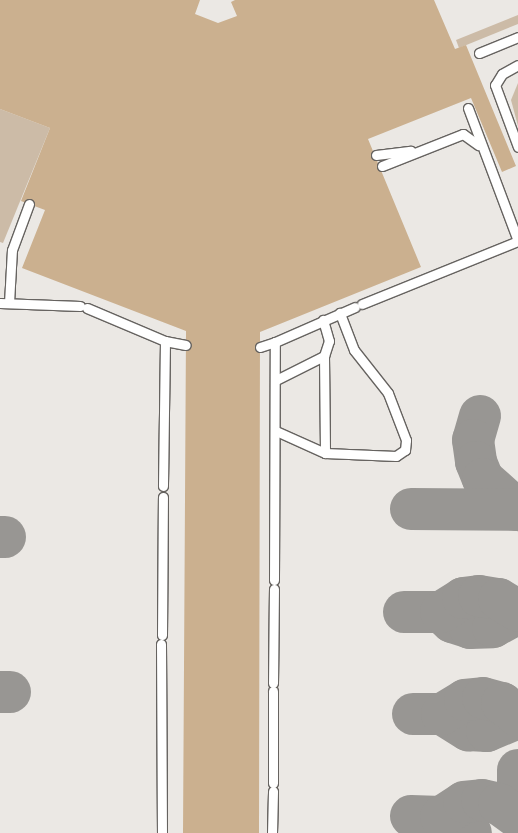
<!DOCTYPE html>
<html>
<head>
<meta charset="utf-8">
<style>
  body { margin:0 }
  #map { position:relative; width:518px; height:833px; overflow:hidden; background:#ebe8e4; font-family:Montserrat,sans-serif }
  div>[style] { position:absolute }
  .green>* { inset:0; background:#ccbba7 }
  .taxiway>* { height:42px; margin:-21px; padding:0 21px; transform-origin:21px; border-radius:21px; background:#989693 }
  .building>* { inset:0; background:#cbb08f }
  .roads { filter:drop-shadow(1px 0 #666360) drop-shadow(-1px 0 #666360) drop-shadow(0 1px #666360) drop-shadow(0 -1px #666360) }
  .lane>* { height:9px; margin:-4.5px; padding:0 4.5px; transform-origin:4.5px; border-radius:4.5px; background:#fff }
  span { translate:-50% -50%; white-space:nowrap; text-align:center; line-height:1.15; -webkit-text-stroke:3px #fff; paint-order:stroke }
</style>
</head>
<body>
<div id="map">
  <div class="green">
    <div style="clip-path:polygon(518px 15px,518px 24px,459px 48px,456px 40px)"></div>
    <div style="clip-path:polygon(518px 83px,518px 126px,511px 100px)"></div>
    <div style="clip-path:polygon(0 109px,50px 128px,3px 243px,0 242px)"></div>
  </div>
  <div class="taxiway">
    <div style="left:480px;top:416px;width:25px;rotate:106deg"></div>
    <div style="left:473px;top:440px;width:22px;rotate:82deg"></div>
    <div style="left:476px;top:462px;width:18px;rotate:68deg"></div>
    <div style="left:483px;top:479px;width:47px;rotate:41.5deg"></div>
    <div style="left:411px;top:509px;width:107px;rotate:0.5deg"></div>
    <div style="left:0;top:537px;width:5px"></div>
    <div style="left:404px;top:612px;width:37px"></div>
    <div style="left:441px;top:612px;width:15px;rotate:42deg"></div>
    <div style="left:452px;top:622px;width:19px;rotate:18deg"></div>
    <div style="left:470px;top:628px;width:23px;rotate:-2deg"></div>
    <div style="left:493px;top:627px;width:29px;rotate:-29deg"></div>
    <div style="left:441px;top:612px;width:26px;rotate:-32deg"></div>
    <div style="left:463px;top:598px;width:16px;rotate:-7deg"></div>
    <div style="left:479px;top:596px;width:20px;rotate:9deg"></div>
    <div style="left:499px;top:599px;width:22px;rotate:32deg"></div>
    <div style="left:0;top:692px;width:10px"></div>
    <div style="left:413px;top:714px;width:29px"></div>
    <div style="left:442px;top:714px;width:31px;rotate:32deg"></div>
    <div style="left:468px;top:730px;width:19px;rotate:3deg"></div>
    <div style="left:487px;top:731px;width:34px;rotate:-23deg"></div>
    <div style="left:442px;top:714px;width:27px;rotate:-31deg"></div>
    <div style="left:465px;top:700px;width:18px;rotate:-6deg"></div>
    <div style="left:483px;top:698px;width:20px;rotate:15deg"></div>
    <div style="left:502px;top:703px;width:21px;rotate:39deg"></div>
    <div style="left:518px;top:770px;width:37px;rotate:90deg"></div>
    <div style="left:411px;top:816px;width:30px;rotate:2deg"></div>
    <div style="left:441px;top:817px;width:17px;rotate:36deg"></div>
    <div style="left:455px;top:827px;width:17px;rotate:21deg"></div>
    <div style="left:441px;top:817px;width:27px;rotate:-33deg"></div>
    <div style="left:464px;top:802px;width:18px;rotate:-6deg"></div>
    <div style="left:482px;top:800px;width:17px;rotate:13deg"></div>
    <div style="left:499px;top:804px;width:24px;rotate:36deg"></div>
  </div>
  <div class="building">
    <div style="clip-path:polygon(0 0,200px 0,195px 14px,218px 23px,237px 16px,231px 2px,235px 0,434px 0,455px 49px,466px 45px,516px 166px,502px 172px,471px 98px,368px 139px,421px 267px,260px 332px,259px 833px,183px 833px,186px 331px,22px 268px,45px 210px,21px 201px,50px 128px,0 109px)"></div>
  </div>
  <div class="roads">
    <div class="lane">
      <div style="left:479px;top:53px;width:42px;rotate:-22.3deg"></div>
      <div style="left:518px;top:65px;width:18px;rotate:151deg"></div>
      <div style="left:502px;top:74px;width:13px;rotate:122deg"></div>
      <div style="left:495px;top:85px;width:66px;rotate:69.6deg"></div>
      <div style="left:468px;top:108px;width:142px;rotate:69.4deg"></div>
      <div style="left:376px;top:155px;width:35px;rotate:-7deg"></div>
      <div style="left:382px;top:166px;width:87px;rotate:-21.6deg"></div>
      <div style="left:463px;top:134px;width:19px;rotate:36deg"></div>
      <div style="left:0;top:303px;width:80px;rotate:2.1deg"></div>
      <div style="left:9px;top:303px;width:53px;rotate:-86.8deg"></div>
      <div style="left:12px;top:250px;width:49px;rotate:-69.7deg"></div>
      <div style="left:362px;top:304px;width:168px;rotate:-22deg"></div>
      <div style="left:87px;top:308px;width:85px;rotate:22.9deg"></div>
      <div style="left:165px;top:341px;width:145px;rotate:90.8deg"></div>
      <div style="left:165px;top:341px;width:21px;rotate:11deg"></div>
      <div style="left:260px;top:347px;width:16px;rotate:-18deg"></div>
      <div style="left:324px;top:356px;width:97px;rotate:89.4deg"></div>
      <div style="left:276px;top:380px;width:54px;rotate:-26.6deg"></div>
      <div style="left:324px;top:356px;width:16px;rotate:-72deg"></div>
      <div style="left:329px;top:341px;width:22px;rotate:-106deg"></div>
      <div style="left:276px;top:431px;width:54px;rotate:24.2deg"></div>
      <div style="left:325px;top:453px;width:71px;rotate:2.4deg"></div>
      <div style="left:396px;top:456px;width:11px;rotate:-34deg"></div>
      <div style="left:405px;top:450px;width:10px;rotate:-84deg"></div>
      <div style="left:406px;top:440px;width:50px;rotate:-111deg"></div>
      <div style="left:388px;top:393px;width:55px;rotate:-128.3deg"></div>
      <div style="left:354px;top:350px;width:40px;rotate:-111deg"></div>
      <div style="left:274px;top:580px;width:238px;rotate:-89.8deg"></div>
      <div style="left:275px;top:342px;width:87px;rotate:-23.6deg"></div>
      <div style="left:162px;top:635px;width:138px;rotate:-89.6deg"></div>
      <div style="left:161px;top:644px;width:189px;rotate:89.7deg"></div>
      <div style="left:273px;top:683px;width:94px;rotate:-89.4deg"></div>
      <div style="left:273px;top:783px;width:92px;rotate:-90deg"></div>
      <div style="left:272px;top:833px;width:42px;rotate:-88.6deg"></div>
    </div>
  </div>
</div>
</body>
</html>
